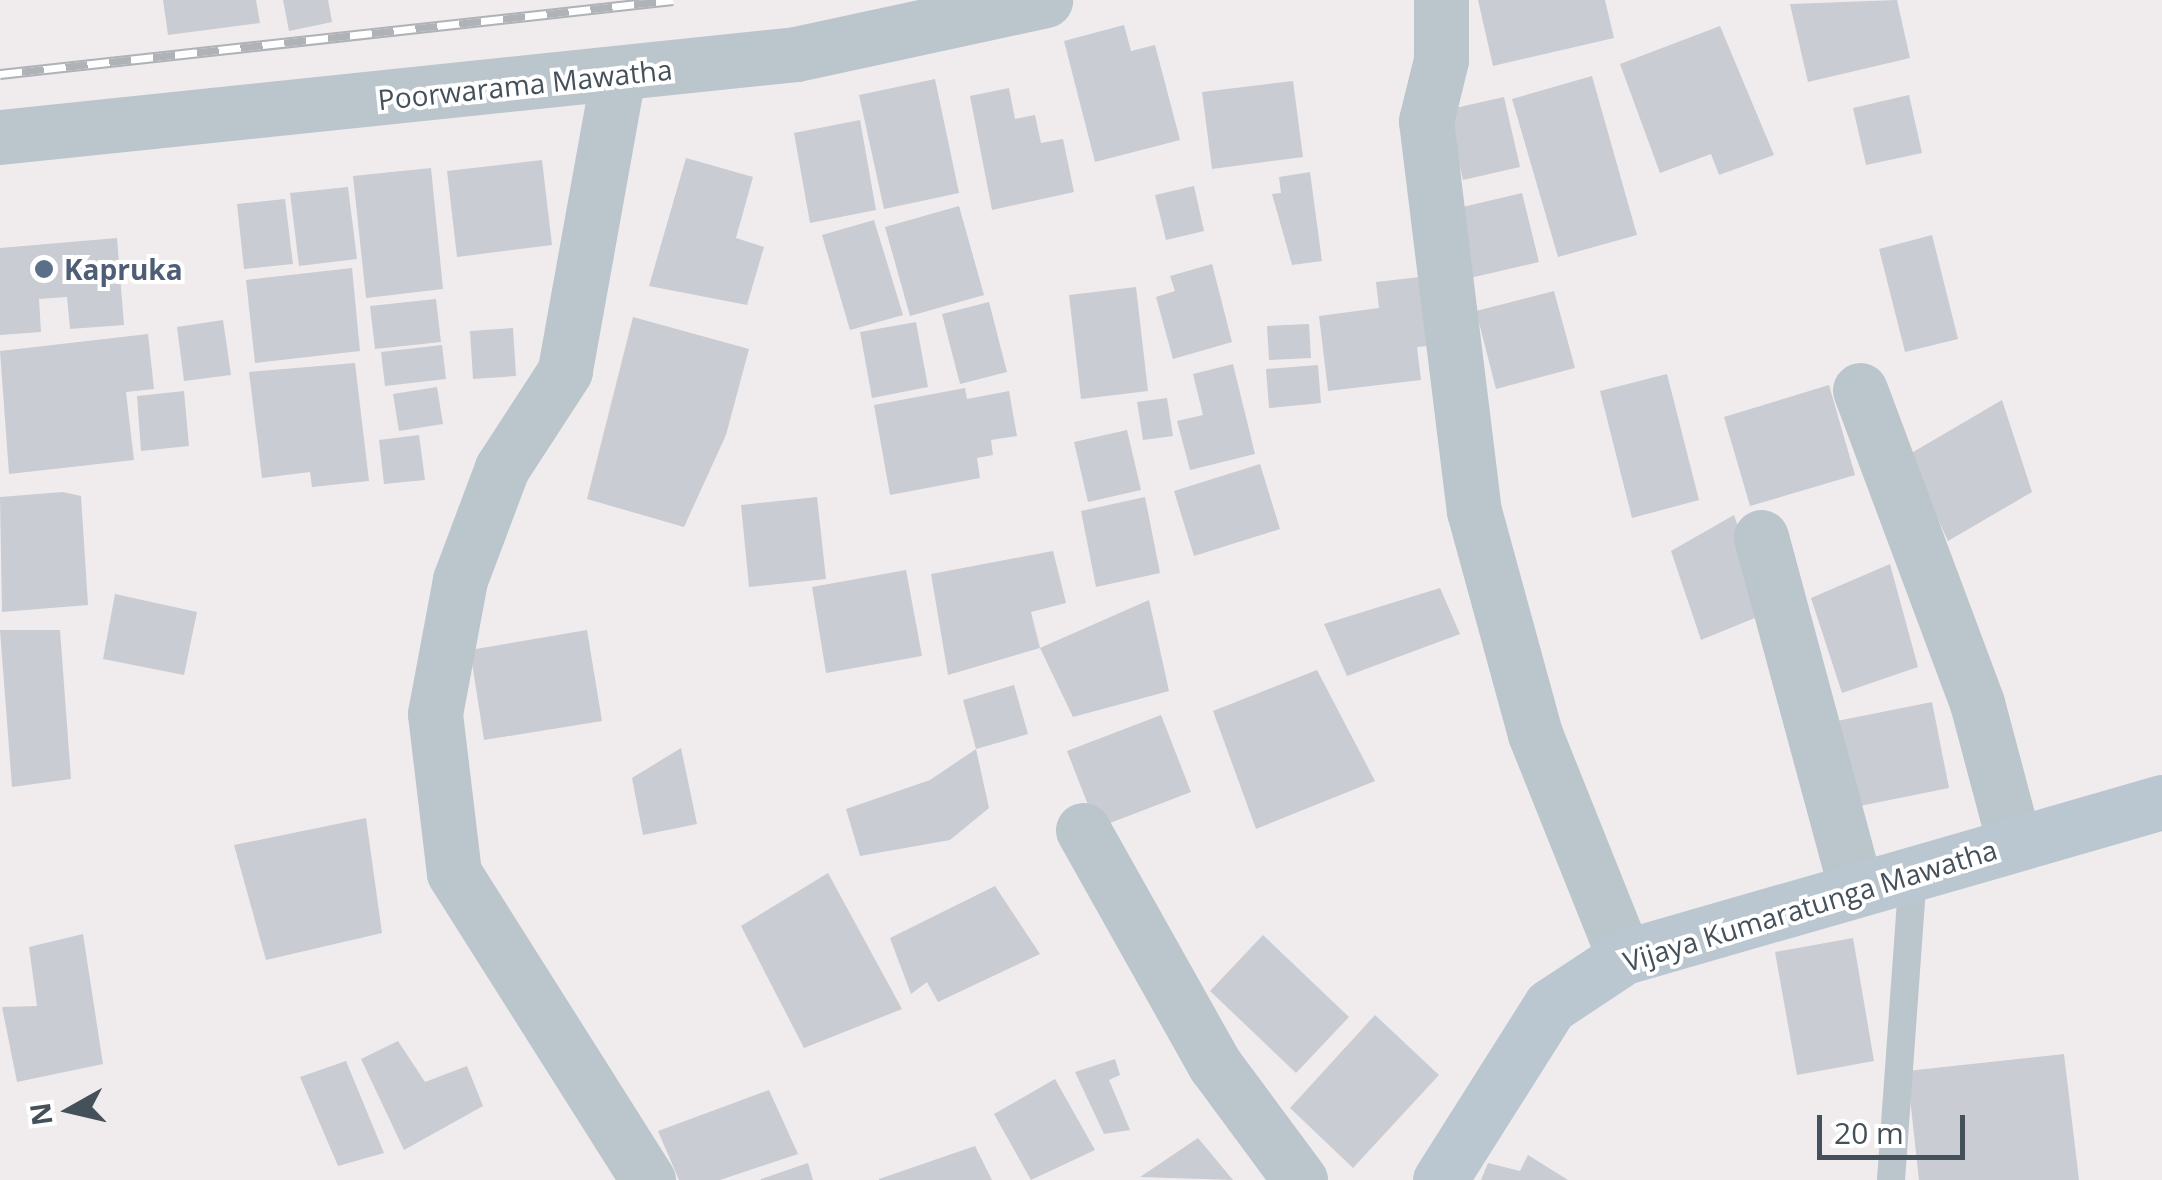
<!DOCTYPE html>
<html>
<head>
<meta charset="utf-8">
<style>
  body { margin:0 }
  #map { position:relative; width:2162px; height:1180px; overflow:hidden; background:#f0eced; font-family:"Open Sans",sans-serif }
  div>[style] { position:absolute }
  .building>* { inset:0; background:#c9ccd2 }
  .service>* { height:28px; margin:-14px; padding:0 14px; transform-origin:14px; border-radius:14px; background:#bbc5cc }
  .minor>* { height:55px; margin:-27.5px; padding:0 27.5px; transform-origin:27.5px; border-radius:27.5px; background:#bbc5cc }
  .secondary>* { height:55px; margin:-27.5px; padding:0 27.5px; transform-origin:27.5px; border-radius:27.5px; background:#bac7d1 }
  .rail>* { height:11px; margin-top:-5.5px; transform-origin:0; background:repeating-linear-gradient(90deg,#fff 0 22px,#afb3b7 0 44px); box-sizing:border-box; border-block:2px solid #afb3b7 }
  .dots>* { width:28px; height:28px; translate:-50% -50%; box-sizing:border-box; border:5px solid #fff; border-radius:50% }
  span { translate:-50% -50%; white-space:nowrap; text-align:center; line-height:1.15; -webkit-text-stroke:8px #fff; paint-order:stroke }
  .street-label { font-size:28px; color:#45515a }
  .service-label { font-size:28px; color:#4e5e75; font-weight:700 }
  .left { translate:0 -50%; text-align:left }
  .north { position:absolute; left:20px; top:1060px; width:100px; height:100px; -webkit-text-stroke:8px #fff; paint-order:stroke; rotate:262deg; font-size:28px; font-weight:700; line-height:40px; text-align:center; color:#45515a }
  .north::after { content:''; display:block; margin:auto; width:35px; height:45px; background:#45515a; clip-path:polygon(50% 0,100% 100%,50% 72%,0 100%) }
  .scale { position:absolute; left:1817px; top:1115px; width:148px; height:45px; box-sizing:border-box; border:5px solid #45515a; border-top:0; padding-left:12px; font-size:30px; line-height:35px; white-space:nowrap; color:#45515a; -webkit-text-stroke:8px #fff; paint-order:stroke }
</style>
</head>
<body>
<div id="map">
  <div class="building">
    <div style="clip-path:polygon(163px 0,256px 0,260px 23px,168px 35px)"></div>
    <div style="clip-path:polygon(283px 0,328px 0,332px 22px,289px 31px)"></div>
    <div style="clip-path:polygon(1478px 0,1605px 0,1614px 38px,1493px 66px)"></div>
    <div style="clip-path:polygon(1897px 0,1910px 58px,1808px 82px,1790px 4px)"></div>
    <div style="clip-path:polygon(1124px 25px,1131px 51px,1155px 45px,1180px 140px,1095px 162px,1064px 41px)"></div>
    <div style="clip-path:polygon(1720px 26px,1774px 155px,1719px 175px,1711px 154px,1660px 173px,1620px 64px)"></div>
    <div style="clip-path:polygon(1592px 76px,1637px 235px,1558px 257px,1512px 99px)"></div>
    <div style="clip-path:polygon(935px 79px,959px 193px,884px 209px,859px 95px)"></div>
    <div style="clip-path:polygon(1293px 81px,1303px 157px,1212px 169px,1202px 92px)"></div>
    <div style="clip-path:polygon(1009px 88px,1015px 119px,1035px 115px,1041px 143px,1063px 139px,1074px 192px,992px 210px,970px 96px)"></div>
    <div style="clip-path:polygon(1909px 95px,1922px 153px,1866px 165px,1853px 108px)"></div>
    <div style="clip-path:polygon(1504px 97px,1520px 167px,1463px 180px,1446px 110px)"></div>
    <div style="clip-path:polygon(860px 120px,876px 210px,810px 223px,794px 133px)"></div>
    <div style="clip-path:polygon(686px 158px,753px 177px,736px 238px,764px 247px,747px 305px,649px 286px)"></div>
    <div style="clip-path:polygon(542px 160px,552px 245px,457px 257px,447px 171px)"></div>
    <div style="clip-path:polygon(431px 168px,443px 289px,366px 298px,353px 176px)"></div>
    <div style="clip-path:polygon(1310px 172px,1322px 261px,1292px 265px,1272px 194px,1281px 193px,1279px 177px)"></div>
    <div style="clip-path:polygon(1194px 186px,1204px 231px,1166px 240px,1155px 195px)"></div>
    <div style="clip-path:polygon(348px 187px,357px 259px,299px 266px,290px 193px)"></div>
    <div style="clip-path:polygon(1522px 193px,1539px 262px,1470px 278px,1454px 209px)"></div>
    <div style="clip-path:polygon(285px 199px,293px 264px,244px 269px,237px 204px)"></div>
    <div style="clip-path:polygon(959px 206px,984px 295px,910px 316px,885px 227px)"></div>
    <div style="clip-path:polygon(874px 220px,903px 315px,850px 330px,822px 235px)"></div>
    <div style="clip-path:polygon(1932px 235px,1958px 339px,1905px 352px,1879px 249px)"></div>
    <div style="clip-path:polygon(117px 238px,124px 325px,70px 329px,67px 297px,39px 299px,41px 332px,0 335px,0 248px)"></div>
    <div style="clip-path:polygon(1212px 264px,1232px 342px,1173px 359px,1156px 297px,1175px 291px,1170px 276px)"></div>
    <div style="clip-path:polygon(352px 268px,360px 351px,255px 363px,246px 280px)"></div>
    <div style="clip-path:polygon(1429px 276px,1438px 345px,1417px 347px,1421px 380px,1328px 391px,1319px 316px,1379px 308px,1376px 282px)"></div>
    <div style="clip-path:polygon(1136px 287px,1148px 391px,1081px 399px,1069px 295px)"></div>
    <div style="clip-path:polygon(1554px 291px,1575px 368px,1496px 389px,1476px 311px)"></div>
    <div style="clip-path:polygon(436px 299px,441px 342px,375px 349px,370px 306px)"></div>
    <div style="clip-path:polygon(989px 302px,1007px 372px,960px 384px,942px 314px)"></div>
    <div style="clip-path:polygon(633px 317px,749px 349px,726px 435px,684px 527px,587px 499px)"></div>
    <div style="clip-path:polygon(223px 320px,231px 375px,184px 381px,177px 327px)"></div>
    <div style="clip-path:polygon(916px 322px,928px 387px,872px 398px,860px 332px)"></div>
    <div style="clip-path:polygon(1309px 324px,1311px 358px,1269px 360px,1267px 326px)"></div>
    <div style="clip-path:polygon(513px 328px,516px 376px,473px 379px,470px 331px)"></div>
    <div style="clip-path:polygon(148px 334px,154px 389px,126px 392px,134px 460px,9px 474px,0 351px)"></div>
    <div style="clip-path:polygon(442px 345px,446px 379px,385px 386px,381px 352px)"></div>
    <div style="clip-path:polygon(355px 363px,369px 481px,312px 487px,310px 472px,262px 478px,249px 372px)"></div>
    <div style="clip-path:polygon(1233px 364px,1255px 454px,1190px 470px,1177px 421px,1203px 415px,1193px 374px)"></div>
    <div style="clip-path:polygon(1318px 365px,1321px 403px,1269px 408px,1266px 369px)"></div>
    <div style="clip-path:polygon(1667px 374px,1699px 500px,1632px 518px,1600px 391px)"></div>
    <div style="clip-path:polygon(1829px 385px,1855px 475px,1750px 506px,1724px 417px)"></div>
    <div style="clip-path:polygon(437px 387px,443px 424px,399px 431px,393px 394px)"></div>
    <div style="clip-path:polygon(965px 388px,967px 399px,1009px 391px,1017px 436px,991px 440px,993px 455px,977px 458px,980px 478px,890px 495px,874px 405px)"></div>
    <div style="clip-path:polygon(184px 391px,189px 446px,141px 451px,137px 396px)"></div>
    <div style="clip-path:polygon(1167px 398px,1173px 436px,1143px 440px,1137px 402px)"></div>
    <div style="clip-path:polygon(2002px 400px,2032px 492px,1948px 541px,1908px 455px)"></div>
    <div style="clip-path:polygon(1127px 430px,1141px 490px,1088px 502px,1074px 442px)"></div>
    <div style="clip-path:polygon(419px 435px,425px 480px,384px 484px,379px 440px)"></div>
    <div style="clip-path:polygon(1260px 464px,1280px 529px,1194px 556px,1174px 491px)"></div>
    <div style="clip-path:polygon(63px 492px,81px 496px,88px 605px,2px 612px,0 497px)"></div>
    <div style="clip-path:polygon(817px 497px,826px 579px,749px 587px,741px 505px)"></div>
    <div style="clip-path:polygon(1145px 497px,1160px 573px,1096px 587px,1081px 511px)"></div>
    <div style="clip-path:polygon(1734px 515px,1767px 613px,1701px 640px,1671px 551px)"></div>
    <div style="clip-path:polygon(1053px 551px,1066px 603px,1031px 612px,1040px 648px,948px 675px,931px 574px)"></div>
    <div style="clip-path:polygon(1890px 564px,1918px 667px,1842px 693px,1811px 598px)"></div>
    <div style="clip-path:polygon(906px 570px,922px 656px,826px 673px,812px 587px)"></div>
    <div style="clip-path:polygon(1440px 588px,1460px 634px,1347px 676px,1324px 624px)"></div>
    <div style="clip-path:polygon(115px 594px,197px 612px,184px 675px,103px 659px)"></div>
    <div style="clip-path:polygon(1149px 600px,1169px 691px,1073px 717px,1040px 648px)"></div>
    <div style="clip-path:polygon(0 630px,60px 630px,71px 779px,12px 787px)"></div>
    <div style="clip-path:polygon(587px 630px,602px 721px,484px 740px,470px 650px)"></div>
    <div style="clip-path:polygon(1317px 670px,1375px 781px,1256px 829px,1213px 711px)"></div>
    <div style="clip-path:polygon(1014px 685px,1028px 734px,976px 749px,963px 700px)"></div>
    <div style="clip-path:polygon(1932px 702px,1949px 788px,1855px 807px,1837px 721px)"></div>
    <div style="clip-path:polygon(1161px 715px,1191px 792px,1097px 828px,1067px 751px)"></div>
    <div style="clip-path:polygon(681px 748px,697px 824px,643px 835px,632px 778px)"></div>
    <div style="clip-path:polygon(976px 749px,989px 808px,950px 840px,860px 856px,846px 809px,930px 780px)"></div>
    <div style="clip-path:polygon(366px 818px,382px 933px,266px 960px,234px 845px)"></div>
    <div style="clip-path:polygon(828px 873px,902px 1009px,804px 1048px,741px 926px)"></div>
    <div style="clip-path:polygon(995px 886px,1040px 954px,938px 1002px,927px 982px,911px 994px,890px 938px)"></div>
    <div style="clip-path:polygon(83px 934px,103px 1064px,17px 1082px,2px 1007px,37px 1006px,29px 947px)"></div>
    <div style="clip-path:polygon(1263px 935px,1349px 1017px,1296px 1073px,1210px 991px)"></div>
    <div style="clip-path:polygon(1853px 938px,1874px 1061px,1797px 1075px,1775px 952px)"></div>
    <div style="clip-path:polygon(1375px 1015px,1439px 1075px,1353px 1168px,1290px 1108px)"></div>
    <div style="clip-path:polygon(398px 1041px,425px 1082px,467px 1066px,483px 1106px,404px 1150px,361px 1059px)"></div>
    <div style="clip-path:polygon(2064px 1054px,2079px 1180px,1919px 1180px,1907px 1071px)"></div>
    <div style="clip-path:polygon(1115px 1059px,1120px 1075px,1109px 1080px,1130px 1130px,1104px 1134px,1075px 1072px)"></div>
    <div style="clip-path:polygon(346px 1061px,384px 1153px,338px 1166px,300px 1077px)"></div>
    <div style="clip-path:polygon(1055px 1079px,1095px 1150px,1031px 1180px,994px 1114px)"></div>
    <div style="clip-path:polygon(769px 1090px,798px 1154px,720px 1180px,679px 1180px,658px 1131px)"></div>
    <div style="clip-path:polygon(1198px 1138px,1233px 1180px,1140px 1177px)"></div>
    <div style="clip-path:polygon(975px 1146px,992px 1180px,879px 1180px,879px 1179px)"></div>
    <div style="clip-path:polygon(1528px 1155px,1568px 1180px,1481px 1180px,1488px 1163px,1520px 1171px)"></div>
    <div style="clip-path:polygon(808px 1163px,813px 1180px,761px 1180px,761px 1179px)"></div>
  </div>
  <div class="service">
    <div style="left:1891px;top:1180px;width:309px;rotate:-85.9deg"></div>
  </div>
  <div class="minor">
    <div style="left:1441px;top:0;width:60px;rotate:90deg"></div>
    <div style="left:1441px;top:60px;width:63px;rotate:103.8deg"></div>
    <div style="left:1426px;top:121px;width:393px;rotate:83deg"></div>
    <div style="left:1474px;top:511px;width:231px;rotate:74.7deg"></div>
    <div style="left:1535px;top:734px;width:240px;rotate:68.2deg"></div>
    <div style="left:618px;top:75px;width:301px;rotate:100.2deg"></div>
    <div style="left:565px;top:371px;width:116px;rotate:123deg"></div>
    <div style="left:502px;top:468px;width:120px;rotate:110.6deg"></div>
    <div style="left:460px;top:580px;width:136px;rotate:100.6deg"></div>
    <div style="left:435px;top:714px;width:160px;rotate:83.2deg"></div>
    <div style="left:454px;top:873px;width:363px;rotate:57.7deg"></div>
    <div style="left:0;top:137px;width:800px;rotate:-5.95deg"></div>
    <div style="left:796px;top:54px;width:255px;rotate:-12.2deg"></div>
    <div style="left:1860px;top:390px;width:334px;rotate:69.5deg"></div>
    <div style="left:1977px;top:703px;width:144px;rotate:75.1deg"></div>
    <div style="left:1761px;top:537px;width:365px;rotate:74.9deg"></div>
    <div style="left:1083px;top:830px;width:270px;rotate:60.7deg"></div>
    <div style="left:1215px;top:1065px;width:143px;rotate:53.5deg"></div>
  </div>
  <div class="secondary">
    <div style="left:1440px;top:1180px;width:206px;rotate:-57.7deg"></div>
    <div style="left:1550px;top:1006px;width:89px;rotate:-33.5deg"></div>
    <div style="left:1624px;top:957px;width:560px;rotate:-16.07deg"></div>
  </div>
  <div class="rail">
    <div style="left:0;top:74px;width:677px;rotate:-6.27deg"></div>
  </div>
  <div class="dots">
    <div style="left:44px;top:269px;background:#5c6f8a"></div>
  </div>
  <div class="street-label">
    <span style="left:525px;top:84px;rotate:-6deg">Poorwarama Mawatha</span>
    <span style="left:1810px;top:905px;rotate:-17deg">Vijaya Kumaratunga Mawatha</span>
  </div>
  <div class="service-label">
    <span class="left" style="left:64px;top:269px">Kapruka</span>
  </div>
  <div class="north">N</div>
  <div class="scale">20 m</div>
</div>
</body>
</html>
